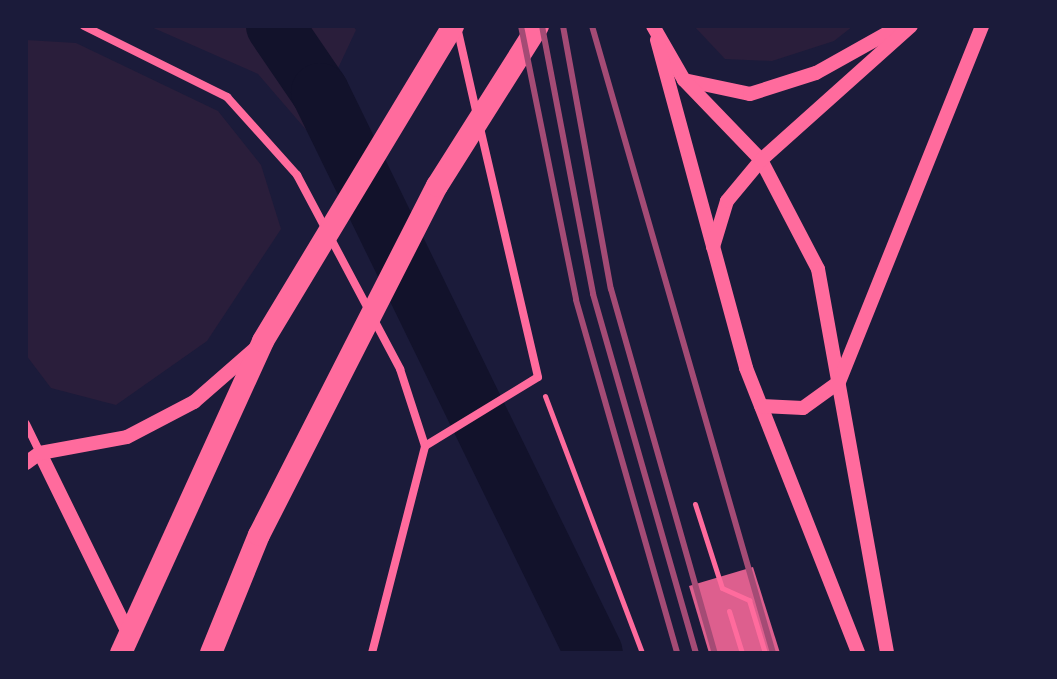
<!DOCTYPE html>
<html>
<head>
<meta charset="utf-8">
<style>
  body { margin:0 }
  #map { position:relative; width:1057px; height:679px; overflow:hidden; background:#1b1b3a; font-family:"Libre Baskerville",serif }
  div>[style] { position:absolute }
  .green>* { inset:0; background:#2a1e3b }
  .river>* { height:58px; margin:-29px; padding:0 29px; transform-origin:29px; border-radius:29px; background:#12122b }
  .building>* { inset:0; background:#dd5f8e }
  .path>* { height:5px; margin:-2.5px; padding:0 2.5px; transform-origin:2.5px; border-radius:2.5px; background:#ff6b9d }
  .minor>* { height:8px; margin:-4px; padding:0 4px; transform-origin:4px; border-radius:4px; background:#ff6b9d }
  .tertiary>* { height:14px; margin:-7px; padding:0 7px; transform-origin:7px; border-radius:7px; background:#ff6b9d }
  .trunk>* { height:22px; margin:-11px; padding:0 11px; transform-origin:11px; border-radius:11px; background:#ff6b9d }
  .rail>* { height:6px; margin:-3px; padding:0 3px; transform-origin:3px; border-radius:3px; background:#a44b75 }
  span { translate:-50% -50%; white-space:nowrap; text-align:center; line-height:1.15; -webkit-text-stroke:6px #1b1b3a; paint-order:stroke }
  .frame { position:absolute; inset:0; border:28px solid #1b1b3a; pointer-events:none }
</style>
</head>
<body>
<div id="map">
  <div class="green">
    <div style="clip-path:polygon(149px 26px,353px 26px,356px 30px,308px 132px,258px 74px)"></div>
    <div style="clip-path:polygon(694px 26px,853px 26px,834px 41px,772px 61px,725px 59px)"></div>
    <div style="clip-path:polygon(26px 40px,76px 43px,218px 111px,261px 165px,281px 229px,207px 341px,116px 405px,51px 388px,26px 355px)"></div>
  </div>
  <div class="river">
    <div style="left:275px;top:26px;width:80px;rotate:55.7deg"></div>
    <div style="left:320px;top:92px;width:624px;rotate:63.97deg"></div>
  </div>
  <div class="building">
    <div style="clip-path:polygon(753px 567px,780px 653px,709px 653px,689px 586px)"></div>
  </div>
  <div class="path">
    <div style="left:545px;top:396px;width:275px;rotate:69.3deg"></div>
    <div style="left:695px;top:504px;width:88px;rotate:72.2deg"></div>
    <div style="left:722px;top:588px;width:30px;rotate:24deg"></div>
    <div style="left:749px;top:600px;width:55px;rotate:73.2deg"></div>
    <div style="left:729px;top:611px;width:44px;rotate:72.8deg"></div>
  </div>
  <div class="minor">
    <div style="left:84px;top:26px;width:160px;rotate:26.4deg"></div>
    <div style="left:227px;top:97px;width:105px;rotate:48.1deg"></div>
    <div style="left:297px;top:175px;width:220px;rotate:62deg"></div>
    <div style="left:400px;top:369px;width:81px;rotate:72deg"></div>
    <div style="left:457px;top:27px;width:90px;rotate:77.2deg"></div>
    <div style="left:26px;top:424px;width:32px;rotate:64deg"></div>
    <div style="left:372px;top:653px;width:214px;rotate:-75.6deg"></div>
    <div style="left:425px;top:446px;width:132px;rotate:-31.4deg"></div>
    <div style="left:538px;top:377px;width:256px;rotate:-103.1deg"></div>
  </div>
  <div class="tertiary">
    <div style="left:653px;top:26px;width:62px;rotate:60.1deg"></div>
    <div style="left:684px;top:80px;width:67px;rotate:12deg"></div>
    <div style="left:750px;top:94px;width:69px;rotate:-17.7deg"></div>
    <div style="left:816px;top:73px;width:96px;rotate:-29.2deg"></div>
    <div style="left:657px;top:40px;width:340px;rotate:74.8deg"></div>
    <div style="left:746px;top:368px;width:306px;rotate:68.5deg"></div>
    <div style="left:684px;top:80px;width:111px;rotate:46.1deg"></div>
    <div style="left:761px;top:160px;width:123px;rotate:62.4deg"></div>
    <div style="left:818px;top:269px;width:390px;rotate:79.8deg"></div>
    <div style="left:713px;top:247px;width:48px;rotate:-73.1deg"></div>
    <div style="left:727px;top:201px;width:53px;rotate:-50.3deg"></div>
    <div style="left:761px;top:160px;width:201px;rotate:-41.8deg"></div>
    <div style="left:761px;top:406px;width:42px;rotate:2.7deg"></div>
    <div style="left:803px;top:408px;width:44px;rotate:-35.8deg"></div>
    <div style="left:839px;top:382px;width:384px;rotate:-68.1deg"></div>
    <div style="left:40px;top:453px;width:200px;rotate:63.9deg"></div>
    <div style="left:26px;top:463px;width:17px;rotate:-36deg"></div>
    <div style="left:40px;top:453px;width:88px;rotate:-10.4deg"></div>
    <div style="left:127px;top:437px;width:76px;rotate:-27.6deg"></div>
    <div style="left:194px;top:402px;width:82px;rotate:-41.1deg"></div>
  </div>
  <div class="trunk">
    <div style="left:121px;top:653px;width:343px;rotate:-65.5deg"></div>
    <div style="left:263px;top:341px;width:368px;rotate:-58.9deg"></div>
    <div style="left:211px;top:653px;width:127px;rotate:-67.9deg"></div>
    <div style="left:259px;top:535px;width:392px;rotate:-63deg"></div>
    <div style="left:437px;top:186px;width:189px;rotate:-57.7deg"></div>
  </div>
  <div class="rail">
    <div style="left:521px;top:26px;width:279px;rotate:78.6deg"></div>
    <div style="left:576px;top:300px;width:367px;rotate:74deg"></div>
    <div style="left:542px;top:26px;width:273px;rotate:79.2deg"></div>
    <div style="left:593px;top:294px;width:373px;rotate:74deg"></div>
    <div style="left:563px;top:26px;width:267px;rotate:79.7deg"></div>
    <div style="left:611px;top:289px;width:379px;rotate:74.1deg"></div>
    <div style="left:592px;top:26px;width:653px;rotate:73.9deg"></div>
  </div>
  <div class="frame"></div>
</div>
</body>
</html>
